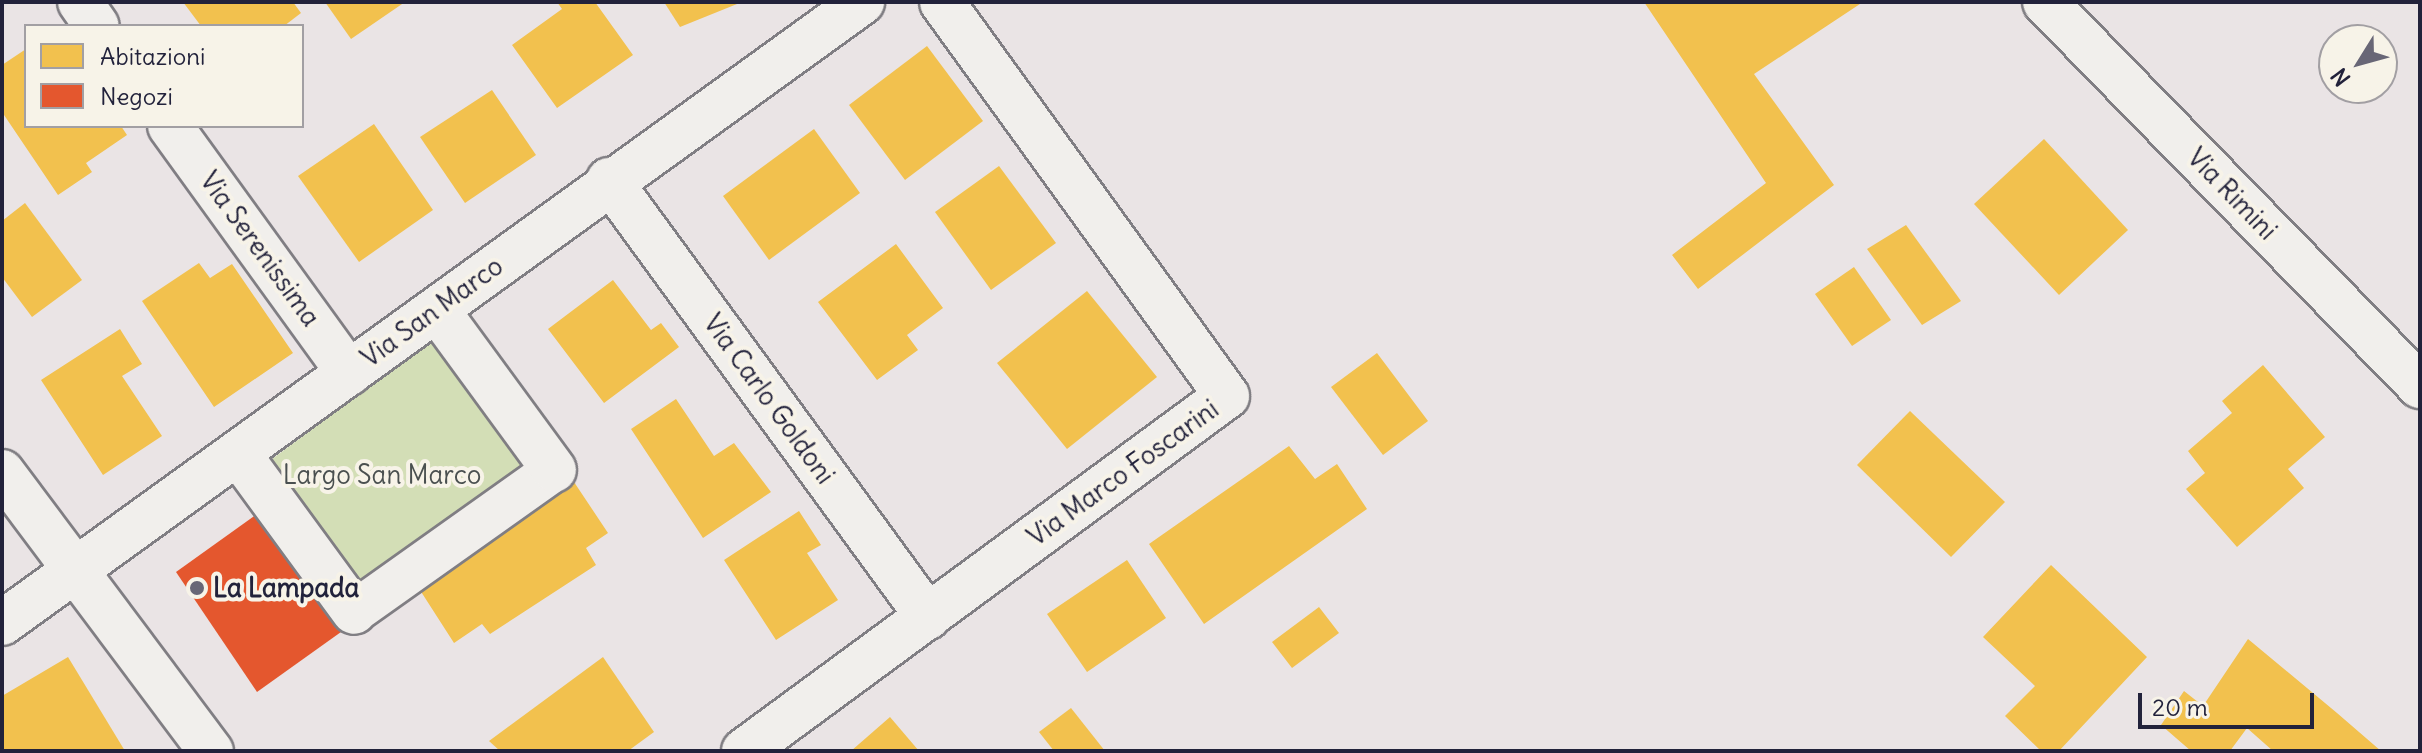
<!DOCTYPE html>
<html>
<head>
<meta charset="utf-8">
<style>
  body { margin:0 }
  #map { position:relative; width:2422px; height:753px; overflow:hidden; background:#eae4e5; font-family:Delius,sans-serif }
  div>[style] { position:absolute }
  .green>* { inset:0; background:#d3deb6 }
  .homes>* { inset:0; background:#f2c14e }
  .shops>* { inset:0; background:#e4572e }
  .roads { filter:drop-shadow(2px 0 #807e83) drop-shadow(-2px 0 #807e83) drop-shadow(0 2px #807e83) drop-shadow(0 -2px #807e83) }
  .pedestrian>* { height:42px; margin:-21px; padding:0 21px; transform-origin:21px; border-radius:21px; background:#f1efec }
  .minor>* { height:44px; margin:-22px; padding:0 22px; transform-origin:22px; border-radius:22px; background:#f1efec }
  .dots>* { width:22px; height:22px; translate:-50% -50%; box-sizing:border-box; border:4px solid #f7f3e8; border-radius:50% }
  span { translate:-50% -50%; white-space:nowrap; text-align:center; line-height:1.15; -webkit-text-stroke:8px #f7f3e8; paint-order:stroke }
  .street-label { font-size:26px; color:#22223b }
  .park-label { font-size:26px; color:#4a5050 }
  .poi-label { font-size:26px; color:#22223b; font-weight:700 }
  .left { translate:0 -50%; text-align:left }
  .frame { position:absolute; inset:0; border:4px solid #22223b; pointer-events:none }
  .legend { position:absolute; left:24px; top:24px; width:280px; height:104px; box-sizing:border-box; background:#f7f3e8; border:2px solid #a29fa3; margin:0; padding:10px 14px; list-style:none; font-size:24px; color:#22223b }
  .legend li { display:flex; align-items:center; gap:16px; height:40px }
  .legend b { width:40px; border:2px solid #a29fa3 }
  .north { position:absolute; left:2318px; top:24px; width:80px; height:80px; box-sizing:border-box; background:#f7f3e8; border:2px solid #a29fa3; border-radius:50%; rotate:233deg; font-size:22px; font-weight:700; line-height:32px; text-align:center; color:#22223b }
  .north::after { content:''; display:block; margin:auto; width:28px; height:36px; background:#686676; clip-path:polygon(50% 0,100% 100%,50% 72%,0 100%) }
  .scale { position:absolute; left:2138px; top:693px; width:176px; height:36px; box-sizing:border-box; border:4px solid #22223b; border-top:0; padding-left:10px; font-size:24px; line-height:28px; white-space:nowrap; color:#22223b; -webkit-text-stroke:6px #f7f3e8; paint-order:stroke }
</style>
</head>
<body>
<div id="map">
  <div class="green">
    <div style="clip-path:polygon(433px 340px,524px 468px,357px 589px,268px 462px)"></div>
  </div>
  <div class="homes">
    <div style="clip-path:polygon(183px 2px,293px 2px,301px 13px,284px 26px,201px 26px)"></div>
    <div style="clip-path:polygon(325px 2px,405px 2px,351px 39px)"></div>
    <div style="clip-path:polygon(557px 2px,595px 2px,633px 55px,557px 108px,512px 45px,562px 9px)"></div>
    <div style="clip-path:polygon(664px 2px,742px 2px,680px 27px)"></div>
    <div style="clip-path:polygon(1644px 2px,1863px 2px,1754px 74px,1834px 185px,1698px 289px,1672px 255px,1766px 183px)"></div>
    <div style="clip-path:polygon(927px 46px,983px 121px,905px 180px,849px 105px)"></div>
    <div style="clip-path:polygon(26px 49px,26px 126px,121px 126px,127px 135px,86px 163px,92px 172px,58px 195px,2px 112px,2px 65px)"></div>
    <div style="clip-path:polygon(492px 90px,536px 155px,465px 203px,420px 137px)"></div>
    <div style="clip-path:polygon(374px 124px,433px 210px,359px 262px,298px 176px)"></div>
    <div style="clip-path:polygon(814px 129px,860px 193px,769px 260px,723px 196px)"></div>
    <div style="clip-path:polygon(2044px 139px,2128px 230px,2059px 295px,1974px 204px)"></div>
    <div style="clip-path:polygon(999px 166px,1056px 243px,991px 290px,935px 212px)"></div>
    <div style="clip-path:polygon(25px 203px,82px 280px,32px 317px,2px 277px,2px 221px)"></div>
    <div style="clip-path:polygon(1906px 225px,1961px 301px,1922px 325px,1867px 249px)"></div>
    <div style="clip-path:polygon(896px 244px,943px 308px,907px 335px,918px 350px,877px 380px,818px 302px)"></div>
    <div style="clip-path:polygon(199px 263px,210px 278px,232px 264px,293px 353px,214px 407px,142px 301px)"></div>
    <div style="clip-path:polygon(1854px 267px,1891px 320px,1852px 346px,1815px 294px)"></div>
    <div style="clip-path:polygon(613px 280px,651px 330px,661px 323px,679px 347px,604px 403px,548px 329px)"></div>
    <div style="clip-path:polygon(1087px 291px,1157px 377px,1067px 449px,997px 363px)"></div>
    <div style="clip-path:polygon(120px 329px,142px 364px,122px 376px,162px 436px,103px 475px,41px 380px)"></div>
    <div style="clip-path:polygon(1377px 353px,1428px 421px,1383px 455px,1331px 387px)"></div>
    <div style="clip-path:polygon(2263px 365px,2325px 437px,2288px 469px,2304px 488px,2237px 547px,2186px 489px,2205px 473px,2188px 451px,2232px 413px,2222px 401px)"></div>
    <div style="clip-path:polygon(676px 399px,714px 456px,734px 443px,771px 492px,703px 538px,631px 429px)"></div>
    <div style="clip-path:polygon(1910px 411px,2005px 502px,1951px 557px,1857px 465px)"></div>
    <div style="clip-path:polygon(1289px 446px,1315px 479px,1337px 464px,1367px 509px,1204px 624px,1149px 544px)"></div>
    <div style="clip-path:polygon(566px 470px,608px 533px,586px 548px,596px 565px,490px 634px,482px 624px,454px 643px,409px 573px)"></div>
    <div style="clip-path:polygon(799px 511px,821px 545px,807px 553px,838px 600px,776px 640px,724px 560px)"></div>
    <div style="clip-path:polygon(1127px 560px,1166px 618px,1087px 672px,1047px 614px)"></div>
    <div style="clip-path:polygon(2051px 565px,2147px 657px,2059px 751px,2041px 751px,2005px 716px,2035px 686px,1983px 637px)"></div>
    <div style="clip-path:polygon(1319px 607px,1339px 633px,1292px 668px,1272px 642px)"></div>
    <div style="clip-path:polygon(2248px 639px,2337px 713px,2381px 751px,2273px 751px,2247px 728px,2230px 751px,2191px 751px,2161px 725px,2184px 691px,2203px 706px)"></div>
    <div style="clip-path:polygon(68px 657px,125px 751px,2px 751px,2px 696px)"></div>
    <div style="clip-path:polygon(603px 657px,654px 732px,628px 751px,500px 751px,489px 741px)"></div>
    <div style="clip-path:polygon(1071px 708px,1105px 751px,1054px 751px,1039px 732px)"></div>
    <div style="clip-path:polygon(890px 717px,919px 751px,851px 751px)"></div>
  </div>
  <div class="shops">
    <div style="clip-path:polygon(271px 504px,355px 622px,257px 692px,176px 572px)"></div>
  </div>
  <div class="roads">
    <div class="pedestrian">
      <div style="left:354px;top:612px;width:245px;rotate:-35.4deg"></div>
    </div>
    <div class="minor">
      <div style="left:80px;top:2px;width:29px;rotate:55deg"></div>
      <div style="left:2045px;top:2px;width:537px;rotate:45.68deg"></div>
      <div style="left:170px;top:126px;width:305px;rotate:54.1deg"></div>
      <div style="left:609px;top:180px;width:541px;rotate:53.87deg"></div>
      <div style="left:437px;top:310px;width:198px;rotate:53.8deg"></div>
      <div style="left:240px;top:456px;width:193px;rotate:53.8deg"></div>
      <div style="left:2px;top:472px;width:349px;rotate:53.2deg"></div>
      <div style="left:2px;top:623px;width:1061px;rotate:-35.83deg"></div>
      <div style="left:744px;top:751px;width:599px;rotate:-36.32deg"></div>
      <div style="left:1227px;top:396px;width:486px;rotate:-125.9deg"></div>
    </div>
  </div>
  <div class="dots">
    <div style="left:197px;top:588px;background:#686676"></div>
  </div>
  <div class="street-label">
    <span style="left:2232px;top:194px;rotate:46deg">Via Rimini</span>
    <span style="left:260px;top:249px;rotate:54deg">Via Serenissima</span>
    <span style="left:432px;top:312px;rotate:-36deg">Via San Marco</span>
    <span style="left:769px;top:399px;rotate:54deg">Via Carlo Goldoni</span>
    <span style="left:1123px;top:473px;rotate:-36deg">Via Marco Foscarini</span>
  </div>
  <div class="park-label">
    <span style="left:382px;top:475px">Largo San Marco</span>
  </div>
  <div class="poi-label">
    <span class="left" style="left:213px;top:588px">La Lampada</span>
  </div>
  <div class="frame"></div>
  <ul class="legend">
  <li><b style="height:22px;background:#f2c14e"></b>Abitazioni</li>
  <li><b style="height:22px;background:#e4572e"></b>Negozi</li>
  </ul>
  <div class="north">N</div>
  <div class="scale">20 m</div>
</div>
</body>
</html>
